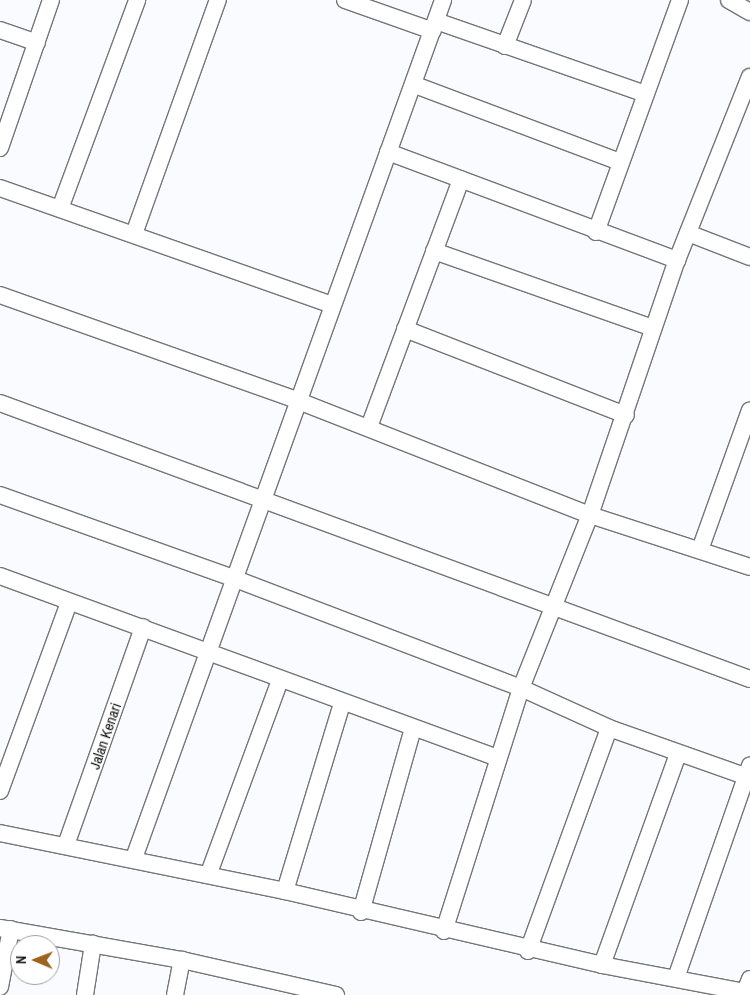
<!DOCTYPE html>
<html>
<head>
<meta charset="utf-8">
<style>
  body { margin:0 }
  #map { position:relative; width:750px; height:995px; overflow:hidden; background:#fafbff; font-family:"Archivo Narrow",sans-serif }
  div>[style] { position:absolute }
  .roads { filter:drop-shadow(1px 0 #757579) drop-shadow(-1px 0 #757579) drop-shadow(0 1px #757579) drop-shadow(0 -1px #757579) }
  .street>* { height:16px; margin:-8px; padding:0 8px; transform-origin:8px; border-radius:8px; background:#fff }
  span { translate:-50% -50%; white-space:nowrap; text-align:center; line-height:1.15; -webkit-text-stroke:4px #fff; paint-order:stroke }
  .street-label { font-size:15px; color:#121214 }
  .north { position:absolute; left:10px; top:935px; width:50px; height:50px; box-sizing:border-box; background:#fff; border:1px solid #a0a0a1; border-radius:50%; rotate:271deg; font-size:14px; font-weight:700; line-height:20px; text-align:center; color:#121214 }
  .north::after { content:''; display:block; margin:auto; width:18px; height:22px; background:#9c641f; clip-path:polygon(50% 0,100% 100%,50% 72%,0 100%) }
</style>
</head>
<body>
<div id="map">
  <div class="roads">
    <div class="street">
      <div style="left:345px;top:0;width:93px;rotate:19.4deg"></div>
      <div style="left:729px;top:0;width:24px;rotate:30deg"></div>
      <div style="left:436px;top:21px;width:222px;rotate:19.2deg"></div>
      <div style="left:0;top:30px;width:39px;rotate:19deg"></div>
      <div style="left:505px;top:46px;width:49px;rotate:-68.6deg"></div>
      <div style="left:415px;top:85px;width:219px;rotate:20.6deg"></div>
      <div style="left:0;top:148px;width:157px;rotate:-71deg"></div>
      <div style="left:388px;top:152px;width:309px;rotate:20.5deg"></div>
      <div style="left:0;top:188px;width:350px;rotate:19.4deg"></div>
      <div style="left:61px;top:206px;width:220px;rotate:-69.7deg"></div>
      <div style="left:596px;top:232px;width:247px;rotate:-70.1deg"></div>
      <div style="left:688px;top:233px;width:66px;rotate:21.2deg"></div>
      <div style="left:134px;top:234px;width:249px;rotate:-70.3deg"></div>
      <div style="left:434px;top:251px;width:232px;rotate:19.4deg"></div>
      <div style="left:0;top:295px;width:314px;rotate:19.5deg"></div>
      <div style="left:296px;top:400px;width:316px;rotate:21.4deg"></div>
      <div style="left:590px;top:515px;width:168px;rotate:18deg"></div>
      <div style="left:405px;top:329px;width:237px;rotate:21.3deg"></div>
      <div style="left:0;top:403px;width:799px;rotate:20.2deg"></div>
      <div style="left:369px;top:427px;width:264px;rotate:-69.6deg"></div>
      <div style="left:0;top:495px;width:247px;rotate:19.6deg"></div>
      <div style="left:233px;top:578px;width:308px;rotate:20.9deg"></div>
      <div style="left:521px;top:688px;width:97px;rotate:24.4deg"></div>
      <div style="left:609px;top:728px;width:150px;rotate:19.5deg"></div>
      <div style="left:701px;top:547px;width:145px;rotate:-70.3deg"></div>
      <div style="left:0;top:576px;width:530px;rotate:20.08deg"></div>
      <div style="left:0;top:791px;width:201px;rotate:-69.9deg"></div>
      <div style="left:0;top:833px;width:291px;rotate:11.5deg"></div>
      <div style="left:285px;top:891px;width:196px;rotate:-73.1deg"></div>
      <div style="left:66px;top:845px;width:231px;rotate:-70.5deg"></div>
      <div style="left:134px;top:858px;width:912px;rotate:-70.19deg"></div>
      <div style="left:209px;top:873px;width:206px;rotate:-69.8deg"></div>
      <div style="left:285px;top:891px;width:326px;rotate:13.1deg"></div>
      <div style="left:602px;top:965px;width:146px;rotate:10.7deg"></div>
      <div style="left:745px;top:992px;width:14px;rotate:-69deg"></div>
      <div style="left:361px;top:912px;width:191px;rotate:-74.2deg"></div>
      <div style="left:0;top:928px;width:185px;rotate:10deg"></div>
      <div style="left:182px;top:960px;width:158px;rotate:12.8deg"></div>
      <div style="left:444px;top:931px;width:255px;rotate:-72.4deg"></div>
      <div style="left:521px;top:688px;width:186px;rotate:-68.3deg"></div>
      <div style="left:590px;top:515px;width:269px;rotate:-71.2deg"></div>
      <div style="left:677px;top:260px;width:197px;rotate:-68.3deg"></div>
      <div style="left:528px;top:951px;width:237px;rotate:-70deg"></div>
      <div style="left:602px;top:965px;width:224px;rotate:-70.2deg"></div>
      <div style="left:676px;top:978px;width:225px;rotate:-70.8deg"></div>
      <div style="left:0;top:987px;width:59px;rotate:-79.3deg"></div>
      <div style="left:85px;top:995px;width:52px;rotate:-81.1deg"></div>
      <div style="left:175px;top:995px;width:36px;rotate:-79deg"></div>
    </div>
  </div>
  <div class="street-label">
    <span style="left:105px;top:736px;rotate:-71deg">Jalan Kenari</span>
  </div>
  <div class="north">N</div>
</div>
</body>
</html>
